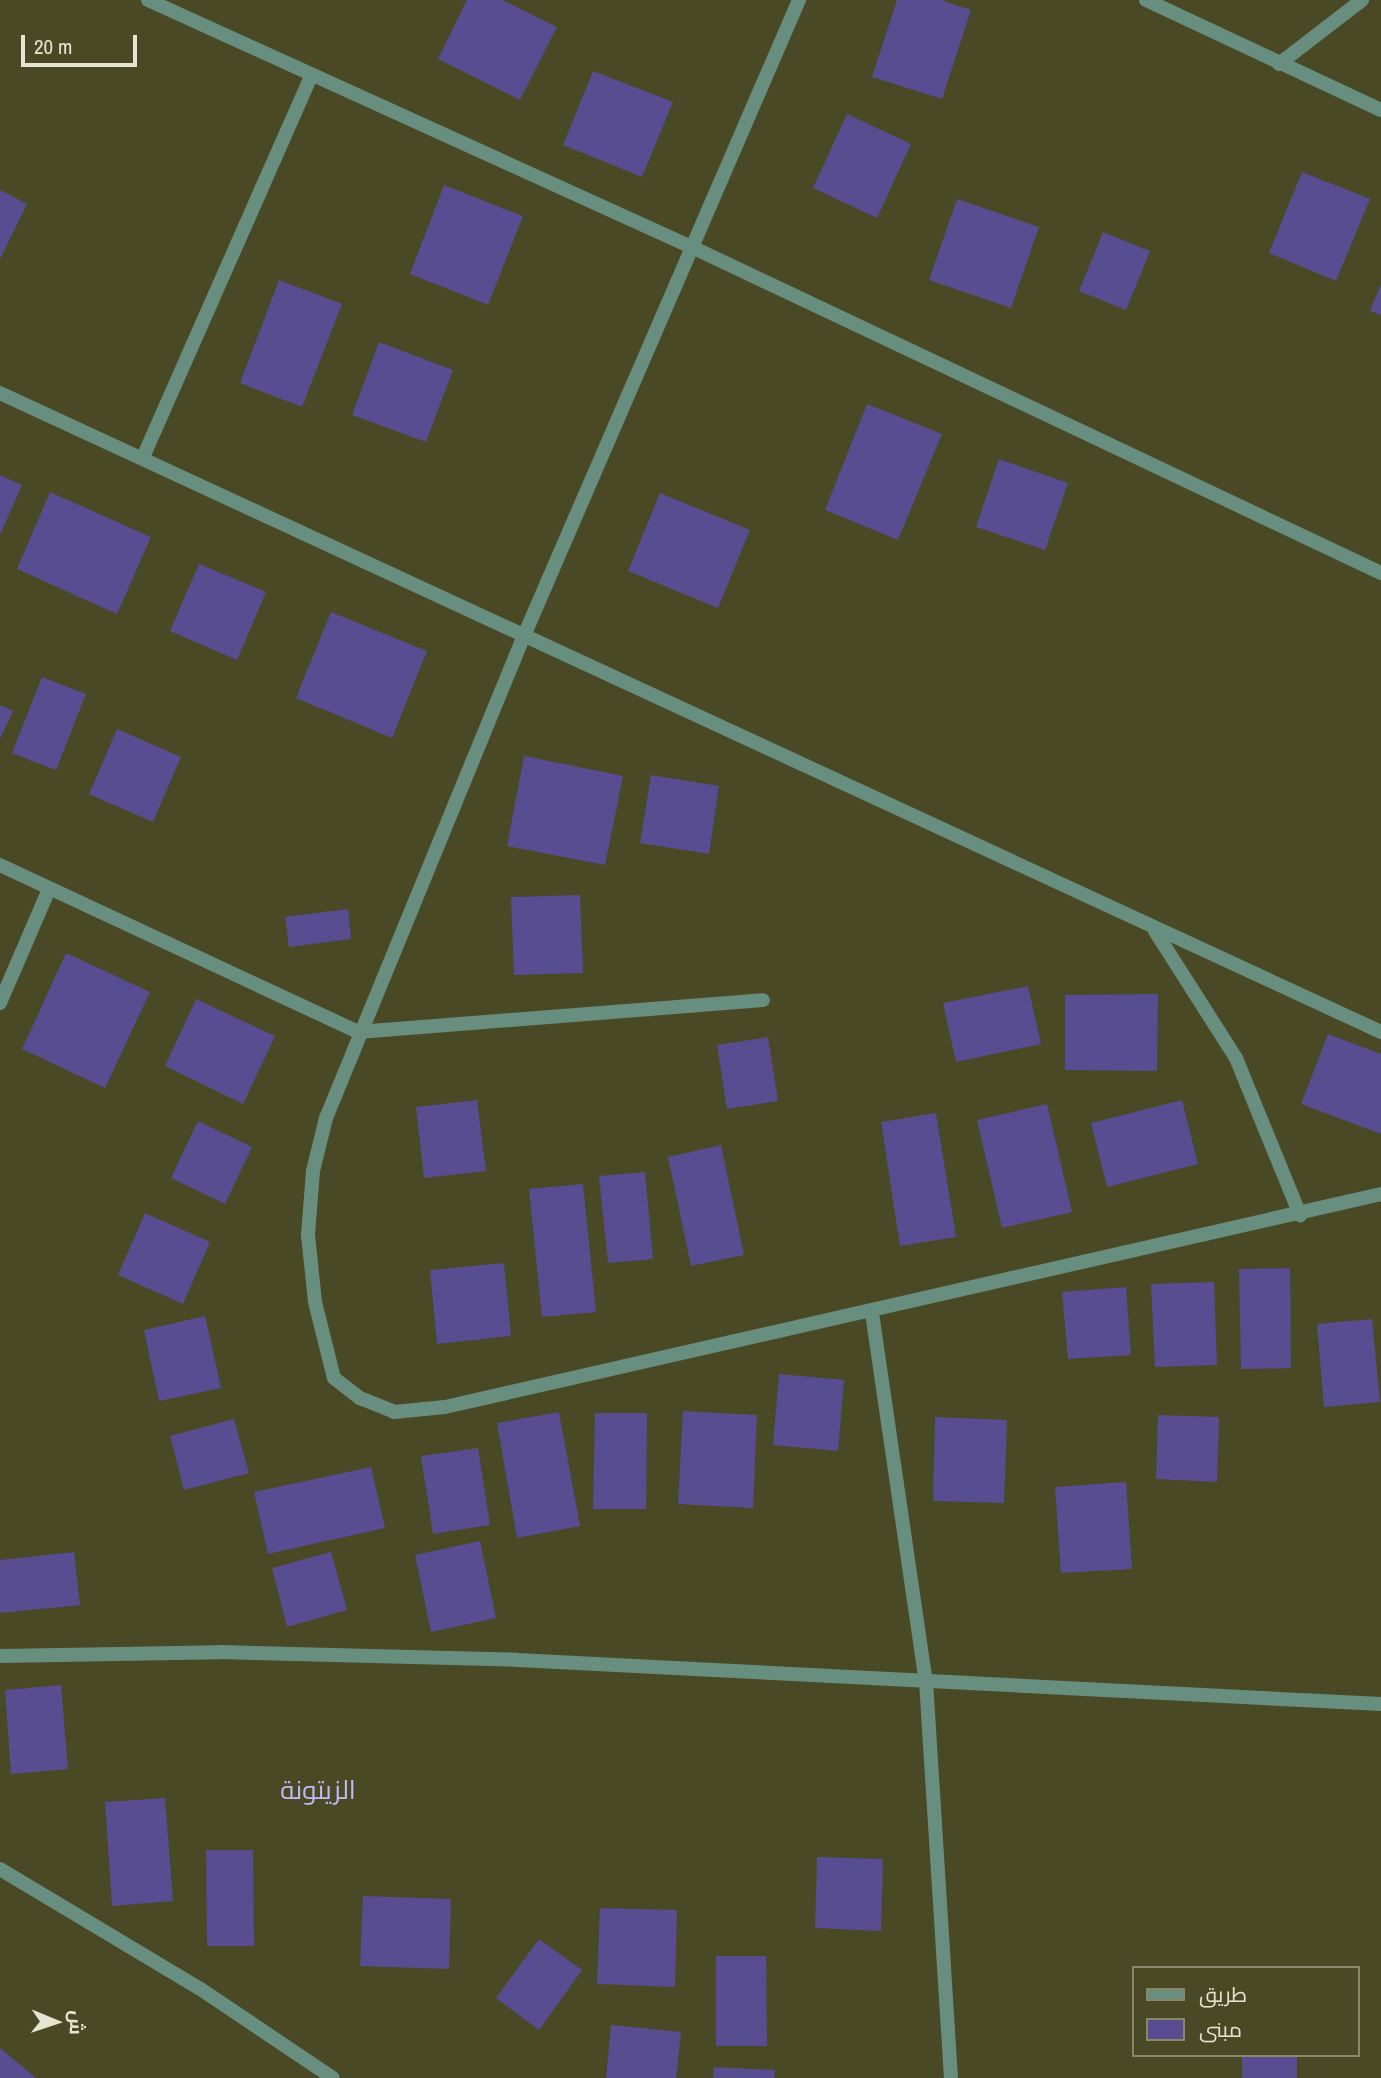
<!DOCTYPE html>
<html>
<head>
<meta charset="utf-8">
<style>
  body { margin:0 }
  #map { position:relative; width:1381px; height:2078px; overflow:hidden; background:#494925; font-family:"Archivo Narrow",Cairo,sans-serif }
  div>[style] { position:absolute }
  .building>* { inset:0; background:#574d90 }
  .street>* { height:14px; margin:-7px; padding:0 7px; transform-origin:7px; border-radius:7px; background:#688e7f }
  span { translate:-50% -50%; white-space:nowrap; text-align:center; line-height:1.15; -webkit-text-stroke:6px #494925; paint-order:stroke }
  .neighbourhood-label { font-size:26px; color:#c0bbf4 }
  .legend { position:absolute; left:1132px; top:1966px; width:228px; height:91px; box-sizing:border-box; background:#494925; border:2px solid #87886a; margin:0; padding:9px 12px; list-style:none; font-size:21px; color:#e5e6d1 }
  .legend li { display:flex; align-items:center; gap:14px; height:35px }
  .legend b { width:35px; border:2px solid #87886a }
  .north { position:absolute; left:21px; top:1987px; width:70px; height:70px; -webkit-text-stroke:5px #494925; paint-order:stroke; rotate:92deg; font-size:19px; font-weight:700; line-height:28px; text-align:center; color:#e5e6d1 }
  .north::after { content:''; display:block; margin:auto; width:24px; height:32px; background:#e5e6d1; clip-path:polygon(50% 0,100% 100%,50% 72%,0 100%) }
  .scale { position:absolute; left:21px; top:35px; width:116px; height:32px; box-sizing:border-box; border:4px solid #e5e6d1; border-top:0; padding-left:9px; font-size:21px; line-height:24px; white-space:nowrap; color:#e5e6d1; -webkit-text-stroke:5px #494925; paint-order:stroke }
</style>
</head>
<body>
<div id="map">
  <div class="building">
    <div style="clip-path:polygon(467px 0,503px 0,557px 27px,520px 100px,438px 59px)"></div>
    <div style="clip-path:polygon(897px 0,941px 0,971px 10px,942px 99px,872px 77px)"></div>
    <div style="clip-path:polygon(593px 71px,673px 102px,642px 177px,563px 145px)"></div>
    <div style="clip-path:polygon(847px 114px,911px 144px,877px 218px,813px 188px)"></div>
    <div style="clip-path:polygon(1302px 172px,1370px 199px,1336px 281px,1269px 253px)"></div>
    <div style="clip-path:polygon(444px 185px,523px 216px,488px 305px,410px 274px)"></div>
    <div style="clip-path:polygon(0 190px,27px 204px,0 259px)"></div>
    <div style="clip-path:polygon(957px 199px,1039px 227px,1011px 308px,929px 280px)"></div>
    <div style="clip-path:polygon(1103px 232px,1150px 251px,1126px 310px,1079px 291px)"></div>
    <div style="clip-path:polygon(279px 280px,342px 304px,302px 407px,240px 383px)"></div>
    <div style="clip-path:polygon(1381px 284px,1381px 315px,1370px 311px)"></div>
    <div style="clip-path:polygon(379px 342px,453px 370px,426px 442px,352px 415px)"></div>
    <div style="clip-path:polygon(867px 404px,942px 434px,898px 540px,825px 510px)"></div>
    <div style="clip-path:polygon(999px 459px,1068px 483px,1045px 550px,976px 527px)"></div>
    <div style="clip-path:polygon(0 475px,22px 485px,0 535px)"></div>
    <div style="clip-path:polygon(50px 492px,151px 537px,117px 614px,17px 569px)"></div>
    <div style="clip-path:polygon(660px 493px,750px 530px,718px 608px,628px 571px)"></div>
    <div style="clip-path:polygon(199px 564px,266px 592px,237px 660px,170px 631px)"></div>
    <div style="clip-path:polygon(331px 612px,427px 651px,392px 738px,296px 698px)"></div>
    <div style="clip-path:polygon(42px 677px,86px 694px,56px 770px,12px 753px)"></div>
    <div style="clip-path:polygon(0 705px,13px 711px,0 739px)"></div>
    <div style="clip-path:polygon(117px 729px,181px 757px,153px 822px,89px 794px)"></div>
    <div style="clip-path:polygon(524px 756px,623px 776px,605px 865px,507px 846px)"></div>
    <div style="clip-path:polygon(651px 775px,719px 786px,709px 854px,640px 843px)"></div>
    <div style="clip-path:polygon(580px 895px,583px 973px,514px 975px,511px 897px)"></div>
    <div style="clip-path:polygon(348px 909px,351px 939px,289px 947px,285px 917px)"></div>
    <div style="clip-path:polygon(66px 953px,150px 992px,105px 1088px,22px 1049px)"></div>
    <div style="clip-path:polygon(1028px 986px,1041px 1044px,956px 1062px,943px 1003px)"></div>
    <div style="clip-path:polygon(1158px 994px,1157px 1071px,1065px 1070px,1065px 995px)"></div>
    <div style="clip-path:polygon(196px 999px,275px 1036px,243px 1104px,165px 1066px)"></div>
    <div style="clip-path:polygon(1328px 1034px,1381px 1054px,1381px 1134px,1301px 1104px)"></div>
    <div style="clip-path:polygon(768px 1037px,778px 1101px,727px 1109px,717px 1045px)"></div>
    <div style="clip-path:polygon(477px 1100px,486px 1171px,424px 1178px,416px 1107px)"></div>
    <div style="clip-path:polygon(1182px 1100px,1198px 1164px,1107px 1187px,1091px 1123px)"></div>
    <div style="clip-path:polygon(1047px 1104px,1072px 1212px,1002px 1228px,977px 1120px)"></div>
    <div style="clip-path:polygon(936px 1113px,956px 1237px,900px 1246px,881px 1122px)"></div>
    <div style="clip-path:polygon(198px 1121px,252px 1147px,225px 1204px,171px 1178px)"></div>
    <div style="clip-path:polygon(721px 1145px,744px 1255px,691px 1266px,668px 1157px)"></div>
    <div style="clip-path:polygon(645px 1172px,653px 1259px,608px 1263px,599px 1176px)"></div>
    <div style="clip-path:polygon(583px 1184px,596px 1312px,542px 1317px,529px 1189px)"></div>
    <div style="clip-path:polygon(145px 1213px,210px 1242px,183px 1304px,118px 1275px)"></div>
    <div style="clip-path:polygon(504px 1263px,511px 1336px,437px 1344px,430px 1270px)"></div>
    <div style="clip-path:polygon(1290px 1268px,1291px 1368px,1241px 1369px,1239px 1269px)"></div>
    <div style="clip-path:polygon(1214px 1282px,1217px 1365px,1155px 1367px,1151px 1284px)"></div>
    <div style="clip-path:polygon(1126px 1287px,1131px 1355px,1068px 1359px,1062px 1292px)"></div>
    <div style="clip-path:polygon(205px 1316px,221px 1388px,159px 1401px,144px 1330px)"></div>
    <div style="clip-path:polygon(1372px 1319px,1380px 1402px,1324px 1407px,1317px 1324px)"></div>
    <div style="clip-path:polygon(779px 1374px,844px 1380px,838px 1451px,773px 1445px)"></div>
    <div style="clip-path:polygon(683px 1411px,757px 1415px,753px 1508px,678px 1504px)"></div>
    <div style="clip-path:polygon(559px 1412px,580px 1526px,517px 1538px,497px 1423px)"></div>
    <div style="clip-path:polygon(595px 1413px,647px 1413px,646px 1509px,593px 1509px)"></div>
    <div style="clip-path:polygon(1158px 1415px,1219px 1417px,1217px 1482px,1156px 1479px)"></div>
    <div style="clip-path:polygon(935px 1417px,1007px 1420px,1004px 1503px,933px 1501px)"></div>
    <div style="clip-path:polygon(234px 1419px,249px 1473px,184px 1490px,170px 1436px)"></div>
    <div style="clip-path:polygon(478px 1448px,490px 1525px,433px 1534px,421px 1456px)"></div>
    <div style="clip-path:polygon(371px 1467px,385px 1528px,268px 1554px,254px 1492px)"></div>
    <div style="clip-path:polygon(1126px 1482px,1132px 1569px,1061px 1573px,1055px 1487px)"></div>
    <div style="clip-path:polygon(480px 1541px,496px 1618px,431px 1632px,415px 1555px)"></div>
    <div style="clip-path:polygon(74px 1552px,80px 1605px,0 1613px,0 1560px)"></div>
    <div style="clip-path:polygon(331px 1552px,347px 1610px,287px 1627px,272px 1568px)"></div>
    <div style="clip-path:polygon(61px 1685px,68px 1769px,11px 1774px,5px 1690px)"></div>
    <div style="clip-path:polygon(165px 1798px,173px 1901px,112px 1906px,105px 1802px)"></div>
    <div style="clip-path:polygon(206px 1850px,253px 1850px,254px 1946px,207px 1946px)"></div>
    <div style="clip-path:polygon(817px 1857px,883px 1859px,881px 1931px,815px 1928px)"></div>
    <div style="clip-path:polygon(363px 1896px,451px 1899px,449px 1969px,360px 1966px)"></div>
    <div style="clip-path:polygon(600px 1908px,677px 1910px,675px 1987px,597px 1984px)"></div>
    <div style="clip-path:polygon(539px 1939px,582px 1970px,539px 2030px,496px 1998px)"></div>
    <div style="clip-path:polygon(716px 1956px,766px 1956px,767px 2046px,716px 2046px)"></div>
    <div style="clip-path:polygon(611px 2025px,681px 2032px,676px 2078px,606px 2078px)"></div>
    <div style="clip-path:polygon(0 2048px,36px 2078px,0 2078px)"></div>
    <div style="clip-path:polygon(1242px 2055px,1297px 2055px,1297px 2078px,1242px 2078px)"></div>
    <div style="clip-path:polygon(714px 2067px,775px 2070px,774px 2078px,713px 2078px)"></div>
  </div>
  <div class="street">
    <div style="left:148px;top:0;width:602px;rotate:24.44deg"></div>
    <div style="left:696px;top:249px;width:758px;rotate:25.31deg"></div>
    <div style="left:799px;top:0;width:695px;rotate:113.39deg"></div>
    <div style="left:523px;top:638px;width:519px;rotate:112.31deg"></div>
    <div style="left:326px;top:1118px;width:55px;rotate:103.8deg"></div>
    <div style="left:313px;top:1171px;width:64px;rotate:94.5deg"></div>
    <div style="left:308px;top:1235px;width:67px;rotate:84deg"></div>
    <div style="left:315px;top:1302px;width:78px;rotate:76deg"></div>
    <div style="left:334px;top:1378px;width:33px;rotate:38deg"></div>
    <div style="left:360px;top:1398px;width:37px;rotate:22deg"></div>
    <div style="left:394px;top:1412px;width:51px;rotate:-5.6deg"></div>
    <div style="left:445px;top:1407px;width:960px;rotate:-12.82deg"></div>
    <div style="left:1146px;top:0;width:259px;rotate:25.1deg"></div>
    <div style="left:1279px;top:64px;width:105px;rotate:-37.6deg"></div>
    <div style="left:0;top:393px;width:1522px;rotate:24.83deg"></div>
    <div style="left:144px;top:455px;width:414px;rotate:-66.2deg"></div>
    <div style="left:0;top:865px;width:395px;rotate:25deg"></div>
    <div style="left:358px;top:1032px;width:406px;rotate:-4.5deg"></div>
    <div style="left:1155px;top:931px;width:151px;rotate:57.5deg"></div>
    <div style="left:1236px;top:1058px;width:170px;rotate:67.8deg"></div>
    <div style="left:0;top:1003px;width:124px;rotate:-66.7deg"></div>
    <div style="left:872px;top:1313px;width:372px;rotate:81.7deg"></div>
    <div style="left:926px;top:1681px;width:398px;rotate:86.4deg"></div>
    <div style="left:0;top:1656px;width:220px;rotate:-1deg"></div>
    <div style="left:220px;top:1652px;width:297px;rotate:1.5deg"></div>
    <div style="left:517px;top:1660px;width:865px;rotate:2.92deg"></div>
    <div style="left:0;top:1869px;width:232px;rotate:30.9deg"></div>
    <div style="left:199px;top:1988px;width:161px;rotate:33.9deg"></div>
  </div>
  <div class="neighbourhood-label">
    <span style="left:318px;top:1790px">الزيتونة</span>
  </div>
  <ul class="legend">
  <li><b style="height:9px;background:#688e7f"></b>طريق</li>
  <li><b style="height:19px;background:#574d90"></b>مبنى</li>
  </ul>
  <div class="north">ش</div>
  <div class="scale">20 m</div>
</div>
</body>
</html>
